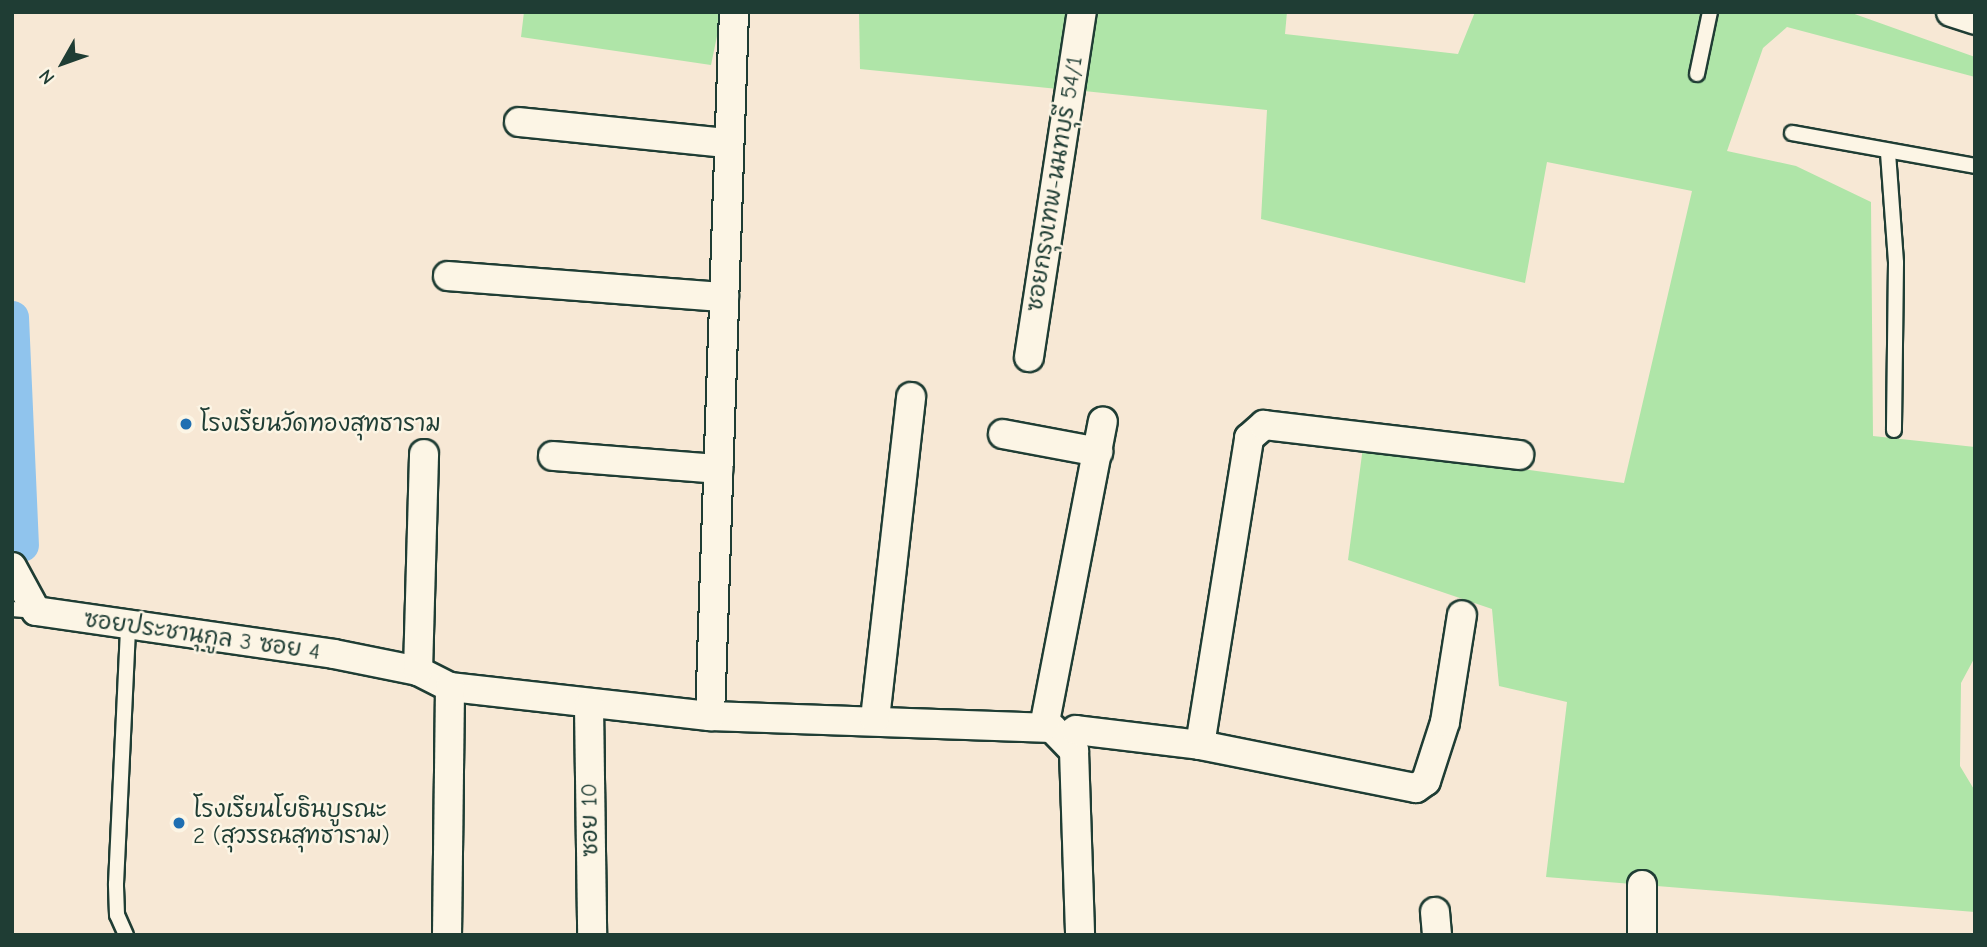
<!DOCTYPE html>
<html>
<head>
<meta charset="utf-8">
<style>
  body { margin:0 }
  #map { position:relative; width:1987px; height:947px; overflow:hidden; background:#f7e8d5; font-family:"Comic Neue","Playpen Sans Thai",sans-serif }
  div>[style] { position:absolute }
  .green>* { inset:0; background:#afe5a8 }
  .canal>* { height:33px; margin:-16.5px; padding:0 16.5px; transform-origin:16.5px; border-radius:16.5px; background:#90c4ed }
  .roads { filter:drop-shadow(2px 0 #1f3d34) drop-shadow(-2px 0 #1f3d34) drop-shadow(0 2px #1f3d34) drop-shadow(0 -2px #1f3d34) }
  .service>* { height:14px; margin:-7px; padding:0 7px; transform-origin:7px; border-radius:7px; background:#fcf5e5 }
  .minor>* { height:28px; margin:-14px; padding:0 14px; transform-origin:14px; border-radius:14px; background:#fcf5e5 }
  .dots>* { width:19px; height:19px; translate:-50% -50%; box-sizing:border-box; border:4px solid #fcf5e5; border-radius:50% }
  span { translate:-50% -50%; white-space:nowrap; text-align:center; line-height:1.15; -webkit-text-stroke:5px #fcf5e5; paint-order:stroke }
  .street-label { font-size:23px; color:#1f3d34 }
  .poi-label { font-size:23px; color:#1f3d34 }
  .left { translate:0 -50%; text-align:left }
  .frame { position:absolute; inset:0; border:14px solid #1f3d34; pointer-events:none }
  .north { position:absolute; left:28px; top:28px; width:70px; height:70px; -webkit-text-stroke:5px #fcf5e5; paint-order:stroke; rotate:230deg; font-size:19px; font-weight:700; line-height:28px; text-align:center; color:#1f3d34 }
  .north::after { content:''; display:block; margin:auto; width:24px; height:32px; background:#1f3d34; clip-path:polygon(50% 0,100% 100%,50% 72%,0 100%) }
</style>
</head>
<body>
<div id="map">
  <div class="green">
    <div style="clip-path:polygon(524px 12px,722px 12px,711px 65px,521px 37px)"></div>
    <div style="clip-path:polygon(859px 12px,1070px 12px,1058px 89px,860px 69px)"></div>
    <div style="clip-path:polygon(1094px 12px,1287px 12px,1285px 34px,1458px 54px,1475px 12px,1849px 12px,1975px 57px,1975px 77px,1787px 27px,1763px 48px,1727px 151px,1796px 166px,1871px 202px,1873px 436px,1975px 447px,1975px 657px,1961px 683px,1960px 766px,1975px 791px,1975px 912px,1546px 877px,1567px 702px,1499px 686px,1492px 609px,1348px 560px,1363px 447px,1624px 483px,1692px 191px,1547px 162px,1525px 283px,1261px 219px,1267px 110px,1084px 91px)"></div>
  </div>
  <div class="canal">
    <div style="left:12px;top:317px;width:228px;rotate:87.5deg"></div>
  </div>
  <div class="roads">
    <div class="service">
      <div style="left:1697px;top:74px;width:63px;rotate:-78.2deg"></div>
      <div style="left:1792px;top:133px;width:186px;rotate:10.2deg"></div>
      <div style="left:1888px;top:153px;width:110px;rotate:85.8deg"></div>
      <div style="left:1896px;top:263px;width:167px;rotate:90.7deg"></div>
      <div style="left:12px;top:609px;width:24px;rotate:5deg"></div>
      <div style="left:126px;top:935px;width:22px;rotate:-114deg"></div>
      <div style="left:117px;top:915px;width:31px;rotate:-92deg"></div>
      <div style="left:116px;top:884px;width:256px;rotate:-87.3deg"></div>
    </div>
    <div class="minor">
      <div style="left:1951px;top:12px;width:25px;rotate:18deg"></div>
      <div style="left:519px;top:122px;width:209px;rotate:5.8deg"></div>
      <div style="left:448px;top:276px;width:277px;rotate:4.4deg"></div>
      <div style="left:1029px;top:357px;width:349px;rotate:-81.3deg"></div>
      <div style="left:1003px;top:434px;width:97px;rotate:10.7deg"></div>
      <div style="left:553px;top:456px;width:166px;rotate:4.5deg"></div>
      <div style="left:12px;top:567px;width:50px;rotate:61.4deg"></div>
      <div style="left:36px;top:611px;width:301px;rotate:8.2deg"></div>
      <div style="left:334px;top:654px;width:86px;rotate:11.4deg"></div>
      <div style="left:418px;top:671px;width:36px;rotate:27deg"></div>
      <div style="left:450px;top:687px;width:262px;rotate:6.4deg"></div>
      <div style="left:710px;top:716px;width:342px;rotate:2deg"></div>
      <div style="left:1052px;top:728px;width:32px;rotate:46deg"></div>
      <div style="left:1074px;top:751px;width:184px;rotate:88.1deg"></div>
      <div style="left:418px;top:671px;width:217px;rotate:-88.4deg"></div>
      <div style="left:589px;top:706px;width:229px;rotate:89.2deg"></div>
      <div style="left:710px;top:716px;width:704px;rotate:-88.05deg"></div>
      <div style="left:875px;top:719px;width:324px;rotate:-83.6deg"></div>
      <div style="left:1044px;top:727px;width:311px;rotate:-79.1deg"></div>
      <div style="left:1066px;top:737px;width:12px;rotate:-35deg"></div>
      <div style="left:1076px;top:730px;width:125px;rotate:6.9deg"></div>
      <div style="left:1200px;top:745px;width:311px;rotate:-80.9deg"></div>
      <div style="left:1249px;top:438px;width:20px;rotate:-41deg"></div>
      <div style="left:1264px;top:425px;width:257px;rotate:6.7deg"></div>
      <div style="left:1200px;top:745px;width:220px;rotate:11.3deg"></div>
      <div style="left:1416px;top:788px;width:12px;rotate:-35deg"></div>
      <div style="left:1426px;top:781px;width:62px;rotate:-72.1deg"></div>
      <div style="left:1445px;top:722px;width:108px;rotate:-81deg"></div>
      <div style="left:1642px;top:885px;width:50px;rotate:90deg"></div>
      <div style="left:1435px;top:912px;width:23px;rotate:85deg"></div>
      <div style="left:447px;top:935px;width:248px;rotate:-89.3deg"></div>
    </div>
  </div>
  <div class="dots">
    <div style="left:186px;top:424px;background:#1f6fb2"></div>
    <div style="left:179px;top:823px;background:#1f6fb2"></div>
  </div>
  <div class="street-label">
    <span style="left:1055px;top:184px;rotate:-81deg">ซอยกรุงเทพ-นนทบุรี 54/1</span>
    <span style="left:202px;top:636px;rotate:8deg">ซอยประชานุกูล 3 ซอย 4</span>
    <span style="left:590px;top:820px;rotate:-91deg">ซอย 10</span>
  </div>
  <div class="poi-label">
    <span class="left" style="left:200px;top:424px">โรงเรียนวัดทองสุทธาราม</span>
    <span class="left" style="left:193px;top:823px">โรงเรียนโยธินบูรณะ<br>2 (สุวรรณสุทธาราม)</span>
  </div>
  <div class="frame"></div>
  <div class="north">N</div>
</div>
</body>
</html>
